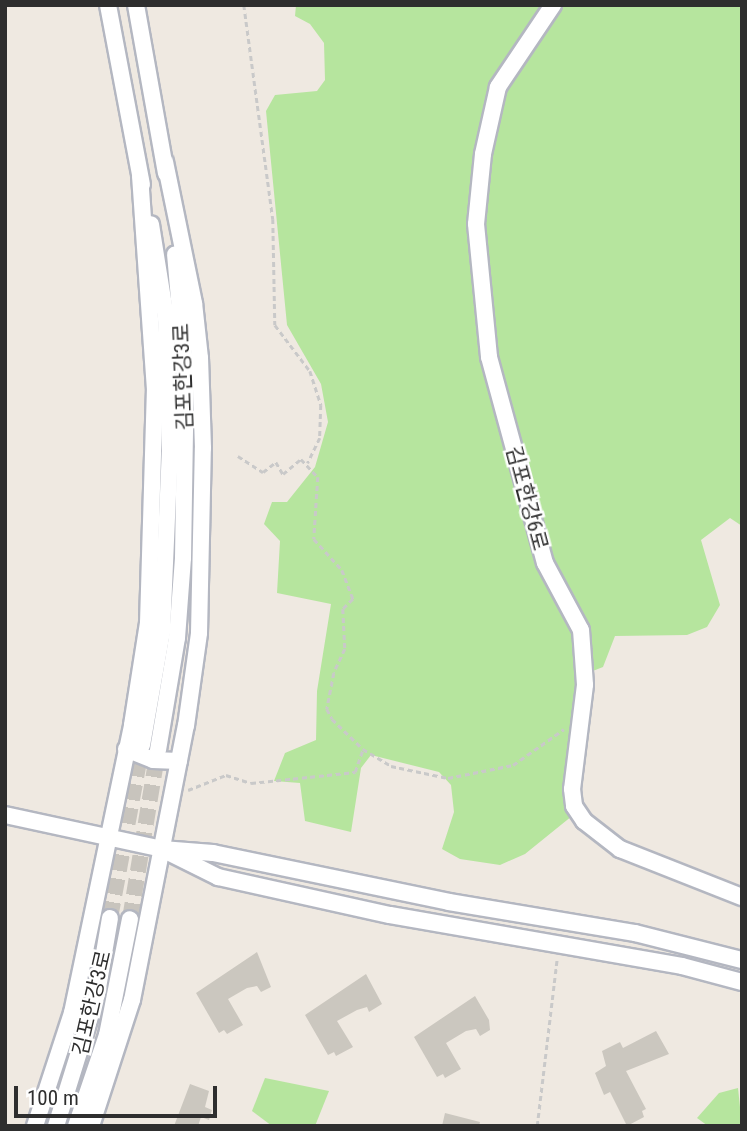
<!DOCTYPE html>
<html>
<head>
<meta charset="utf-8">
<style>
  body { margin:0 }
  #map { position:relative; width:747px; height:1131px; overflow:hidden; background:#efe9e1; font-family:"Roboto Condensed","Noto Sans KR",sans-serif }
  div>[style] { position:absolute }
  .green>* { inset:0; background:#b6e59e }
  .building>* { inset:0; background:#cbc7bf }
  .minor-tunnel>* { height:16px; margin-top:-8px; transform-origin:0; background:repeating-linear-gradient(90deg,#c8c4bd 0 16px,transparent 0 24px) }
  .path>* { height:2.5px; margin-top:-1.25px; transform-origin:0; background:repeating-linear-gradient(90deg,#c9c9c9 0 5px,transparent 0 8.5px) }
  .roads { filter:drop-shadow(2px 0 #b4b7c1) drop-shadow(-2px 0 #b4b7c1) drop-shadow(0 2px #b4b7c1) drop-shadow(0 -2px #b4b7c1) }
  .minor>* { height:16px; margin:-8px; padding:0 8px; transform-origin:8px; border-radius:8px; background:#fff }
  span { translate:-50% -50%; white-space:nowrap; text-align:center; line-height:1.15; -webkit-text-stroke:5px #fff; paint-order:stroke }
  .street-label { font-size:21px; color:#2e2e2e }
  .frame { position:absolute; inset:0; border:7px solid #2e2e2e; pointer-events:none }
  .scale { position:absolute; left:14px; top:1086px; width:203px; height:32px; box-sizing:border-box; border:4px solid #2e2e2e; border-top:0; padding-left:9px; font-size:21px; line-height:24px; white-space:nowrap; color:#2e2e2e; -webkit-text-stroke:5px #fff; paint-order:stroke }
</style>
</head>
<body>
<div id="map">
  <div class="green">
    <div style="clip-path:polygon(296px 5px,742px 5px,742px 526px,730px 518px,701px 540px,720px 605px,707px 627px,687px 635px,615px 636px,603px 667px,580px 676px,572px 816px,525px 854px,500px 865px,460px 859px,442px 849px,454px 812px,451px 785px,439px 772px,371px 755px,361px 768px,351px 832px,305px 821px,300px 783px,274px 781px,285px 753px,316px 740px,317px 691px,331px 604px,277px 593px,280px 541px,264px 524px,272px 502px,287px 502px,315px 467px,328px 422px,321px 384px,287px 325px,266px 111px,275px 95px,317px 91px,325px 80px,324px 43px,310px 24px,295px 16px)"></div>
    <div style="clip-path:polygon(265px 1078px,329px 1091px,315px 1126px,272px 1126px,252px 1111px)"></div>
    <div style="clip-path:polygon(738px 1088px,742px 1126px,708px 1126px,697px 1118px,719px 1093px)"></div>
  </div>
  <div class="building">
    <div style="clip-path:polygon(257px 952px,271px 987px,261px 992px,257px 986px,247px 988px,228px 999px,243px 1025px,227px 1034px,224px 1030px,219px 1033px,196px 993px)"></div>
    <div style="clip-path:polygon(366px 974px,382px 1004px,369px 1012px,367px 1007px,357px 1010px,337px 1021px,353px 1047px,336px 1056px,334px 1052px,328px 1055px,305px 1015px)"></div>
    <div style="clip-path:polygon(475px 996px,489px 1020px,490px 1030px,480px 1036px,476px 1029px,466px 1031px,446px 1043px,461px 1069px,445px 1078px,443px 1074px,437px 1077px,414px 1037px)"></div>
    <div style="clip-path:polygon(656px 1031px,669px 1054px,626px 1071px,646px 1109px,642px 1111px,644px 1117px,627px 1126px,610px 1092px,604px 1095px,595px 1073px,606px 1066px,602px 1051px,620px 1042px,623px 1048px)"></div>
    <div style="clip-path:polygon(190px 1084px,209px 1091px,205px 1107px,212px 1110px,209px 1120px,201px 1117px,198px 1126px,174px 1126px)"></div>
    <div style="clip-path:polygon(445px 1113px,480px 1122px,479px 1126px,442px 1126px)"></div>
  </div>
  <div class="minor-tunnel">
    <div style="left:110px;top:918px;width:176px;rotate:-79.5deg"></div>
    <div style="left:130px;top:919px;width:171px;rotate:-80.6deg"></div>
  </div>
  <div class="path">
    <div style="left:244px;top:5px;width:216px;rotate:82.3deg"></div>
    <div style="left:273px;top:219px;width:106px;rotate:88.9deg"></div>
    <div style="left:275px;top:325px;width:58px;rotate:52.7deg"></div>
    <div style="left:310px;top:371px;width:36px;rotate:72deg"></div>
    <div style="left:321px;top:405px;width:33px;rotate:92deg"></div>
    <div style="left:320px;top:438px;width:28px;rotate:116deg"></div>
    <div style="left:238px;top:456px;width:30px;rotate:33deg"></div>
    <div style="left:263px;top:472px;width:16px;rotate:-38deg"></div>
    <div style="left:276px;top:462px;width:14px;rotate:60deg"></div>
    <div style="left:283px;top:474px;width:23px;rotate:-40deg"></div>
    <div style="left:301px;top:459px;width:25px;rotate:47deg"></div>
    <div style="left:318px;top:477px;width:62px;rotate:93.7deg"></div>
    <div style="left:314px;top:539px;width:42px;rotate:47.9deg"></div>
    <div style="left:342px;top:570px;width:31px;rotate:69deg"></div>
    <div style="left:353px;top:599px;width:14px;rotate:135deg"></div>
    <div style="left:343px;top:609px;width:40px;rotate:87.1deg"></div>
    <div style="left:345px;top:649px;width:26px;rotate:115deg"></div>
    <div style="left:334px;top:673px;width:37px;rotate:101deg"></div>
    <div style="left:327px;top:709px;width:11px;rotate:63deg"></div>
    <div style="left:332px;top:719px;width:43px;rotate:44.1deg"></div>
    <div style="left:363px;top:749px;width:33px;rotate:31deg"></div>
    <div style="left:391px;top:766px;width:58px;rotate:11.9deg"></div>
    <div style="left:448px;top:778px;width:66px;rotate:-11.3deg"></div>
    <div style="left:513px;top:765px;width:62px;rotate:-35.2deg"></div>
    <div style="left:188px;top:790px;width:41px;rotate:-21.5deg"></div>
    <div style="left:226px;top:775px;width:26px;rotate:18deg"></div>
    <div style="left:251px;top:783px;width:105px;rotate:-6deg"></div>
    <div style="left:355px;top:772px;width:24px;rotate:-71deg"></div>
    <div style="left:537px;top:1126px;width:168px;rotate:-83.2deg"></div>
  </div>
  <div class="roads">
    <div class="minor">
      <div style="left:108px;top:5px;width:183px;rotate:79.3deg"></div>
      <div style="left:136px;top:5px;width:171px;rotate:79.9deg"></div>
      <div style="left:553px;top:5px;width:99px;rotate:123.9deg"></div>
      <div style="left:498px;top:87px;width:69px;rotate:102.6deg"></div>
      <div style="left:483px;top:154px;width:70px;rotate:95.7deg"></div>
      <div style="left:476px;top:224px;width:134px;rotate:84.4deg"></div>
      <div style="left:489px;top:357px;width:213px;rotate:74.8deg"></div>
      <div style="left:545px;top:563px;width:76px;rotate:61.8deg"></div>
      <div style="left:581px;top:630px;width:55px;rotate:85.8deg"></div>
      <div style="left:585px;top:685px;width:105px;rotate:97.1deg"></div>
      <div style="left:572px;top:789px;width:17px;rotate:83deg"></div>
      <div style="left:574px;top:806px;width:18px;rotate:56deg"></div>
      <div style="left:584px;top:821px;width:46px;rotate:37.9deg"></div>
      <div style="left:620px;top:849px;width:131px;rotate:21.5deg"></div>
      <div style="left:142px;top:745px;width:115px;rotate:-80deg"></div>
      <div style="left:162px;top:632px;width:180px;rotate:-87.5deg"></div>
      <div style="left:170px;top:452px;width:134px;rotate:-91.7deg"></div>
      <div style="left:166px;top:318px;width:95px;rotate:-99.1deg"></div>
      <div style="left:126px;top:749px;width:29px;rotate:22deg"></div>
      <div style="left:153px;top:760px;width:26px;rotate:2deg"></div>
      <div style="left:158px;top:750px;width:114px;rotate:-80.4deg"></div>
      <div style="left:177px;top:638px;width:80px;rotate:-85.7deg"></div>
      <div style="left:183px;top:558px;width:181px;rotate:-89.1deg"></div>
      <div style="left:186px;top:377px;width:123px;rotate:-95.1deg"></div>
      <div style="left:5px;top:815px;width:161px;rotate:12.2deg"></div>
      <div style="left:162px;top:849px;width:51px;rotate:4.5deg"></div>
      <div style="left:213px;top:853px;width:241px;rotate:11.7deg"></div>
      <div style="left:449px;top:902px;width:189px;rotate:9.5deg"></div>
      <div style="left:635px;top:933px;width:110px;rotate:14.2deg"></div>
      <div style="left:170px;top:853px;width:54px;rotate:26.6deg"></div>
      <div style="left:218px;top:877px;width:176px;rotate:12.5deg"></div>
      <div style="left:390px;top:915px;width:296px;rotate:9.9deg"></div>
      <div style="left:682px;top:966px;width:62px;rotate:14.9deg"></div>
      <div style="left:35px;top:1126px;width:119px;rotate:-71.9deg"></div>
      <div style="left:72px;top:1013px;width:294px;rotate:-78.2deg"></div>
      <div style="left:132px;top:725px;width:103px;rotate:-81.1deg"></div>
      <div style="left:148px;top:623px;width:233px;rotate:-88.3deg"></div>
      <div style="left:155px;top:390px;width:214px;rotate:-94deg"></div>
      <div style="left:56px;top:1126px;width:138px;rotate:-72.7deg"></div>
      <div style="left:97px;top:994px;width:77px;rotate:-80.3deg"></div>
      <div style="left:76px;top:1126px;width:96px;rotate:-71.2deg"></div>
      <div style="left:107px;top:1035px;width:118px;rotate:-78.8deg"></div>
      <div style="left:91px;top:1126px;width:133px;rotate:-72deg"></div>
      <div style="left:132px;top:1000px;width:279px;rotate:-78.9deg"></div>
      <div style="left:186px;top:726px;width:94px;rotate:-82deg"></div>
      <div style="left:199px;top:633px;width:185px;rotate:-88.8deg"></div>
      <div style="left:203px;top:448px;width:90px;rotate:-91.9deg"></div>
      <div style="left:200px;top:358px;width:55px;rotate:-96.2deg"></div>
      <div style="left:194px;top:303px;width:144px;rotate:-101.6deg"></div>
    </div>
  </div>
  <div class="street-label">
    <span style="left:183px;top:377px;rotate:-92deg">김포한강3로</span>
    <span style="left:527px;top:498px;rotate:75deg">김포한강6로</span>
    <span style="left:92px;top:1003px;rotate:-77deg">김포한강3로</span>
  </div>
  <div class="frame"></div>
  <div class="scale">100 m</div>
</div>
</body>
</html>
